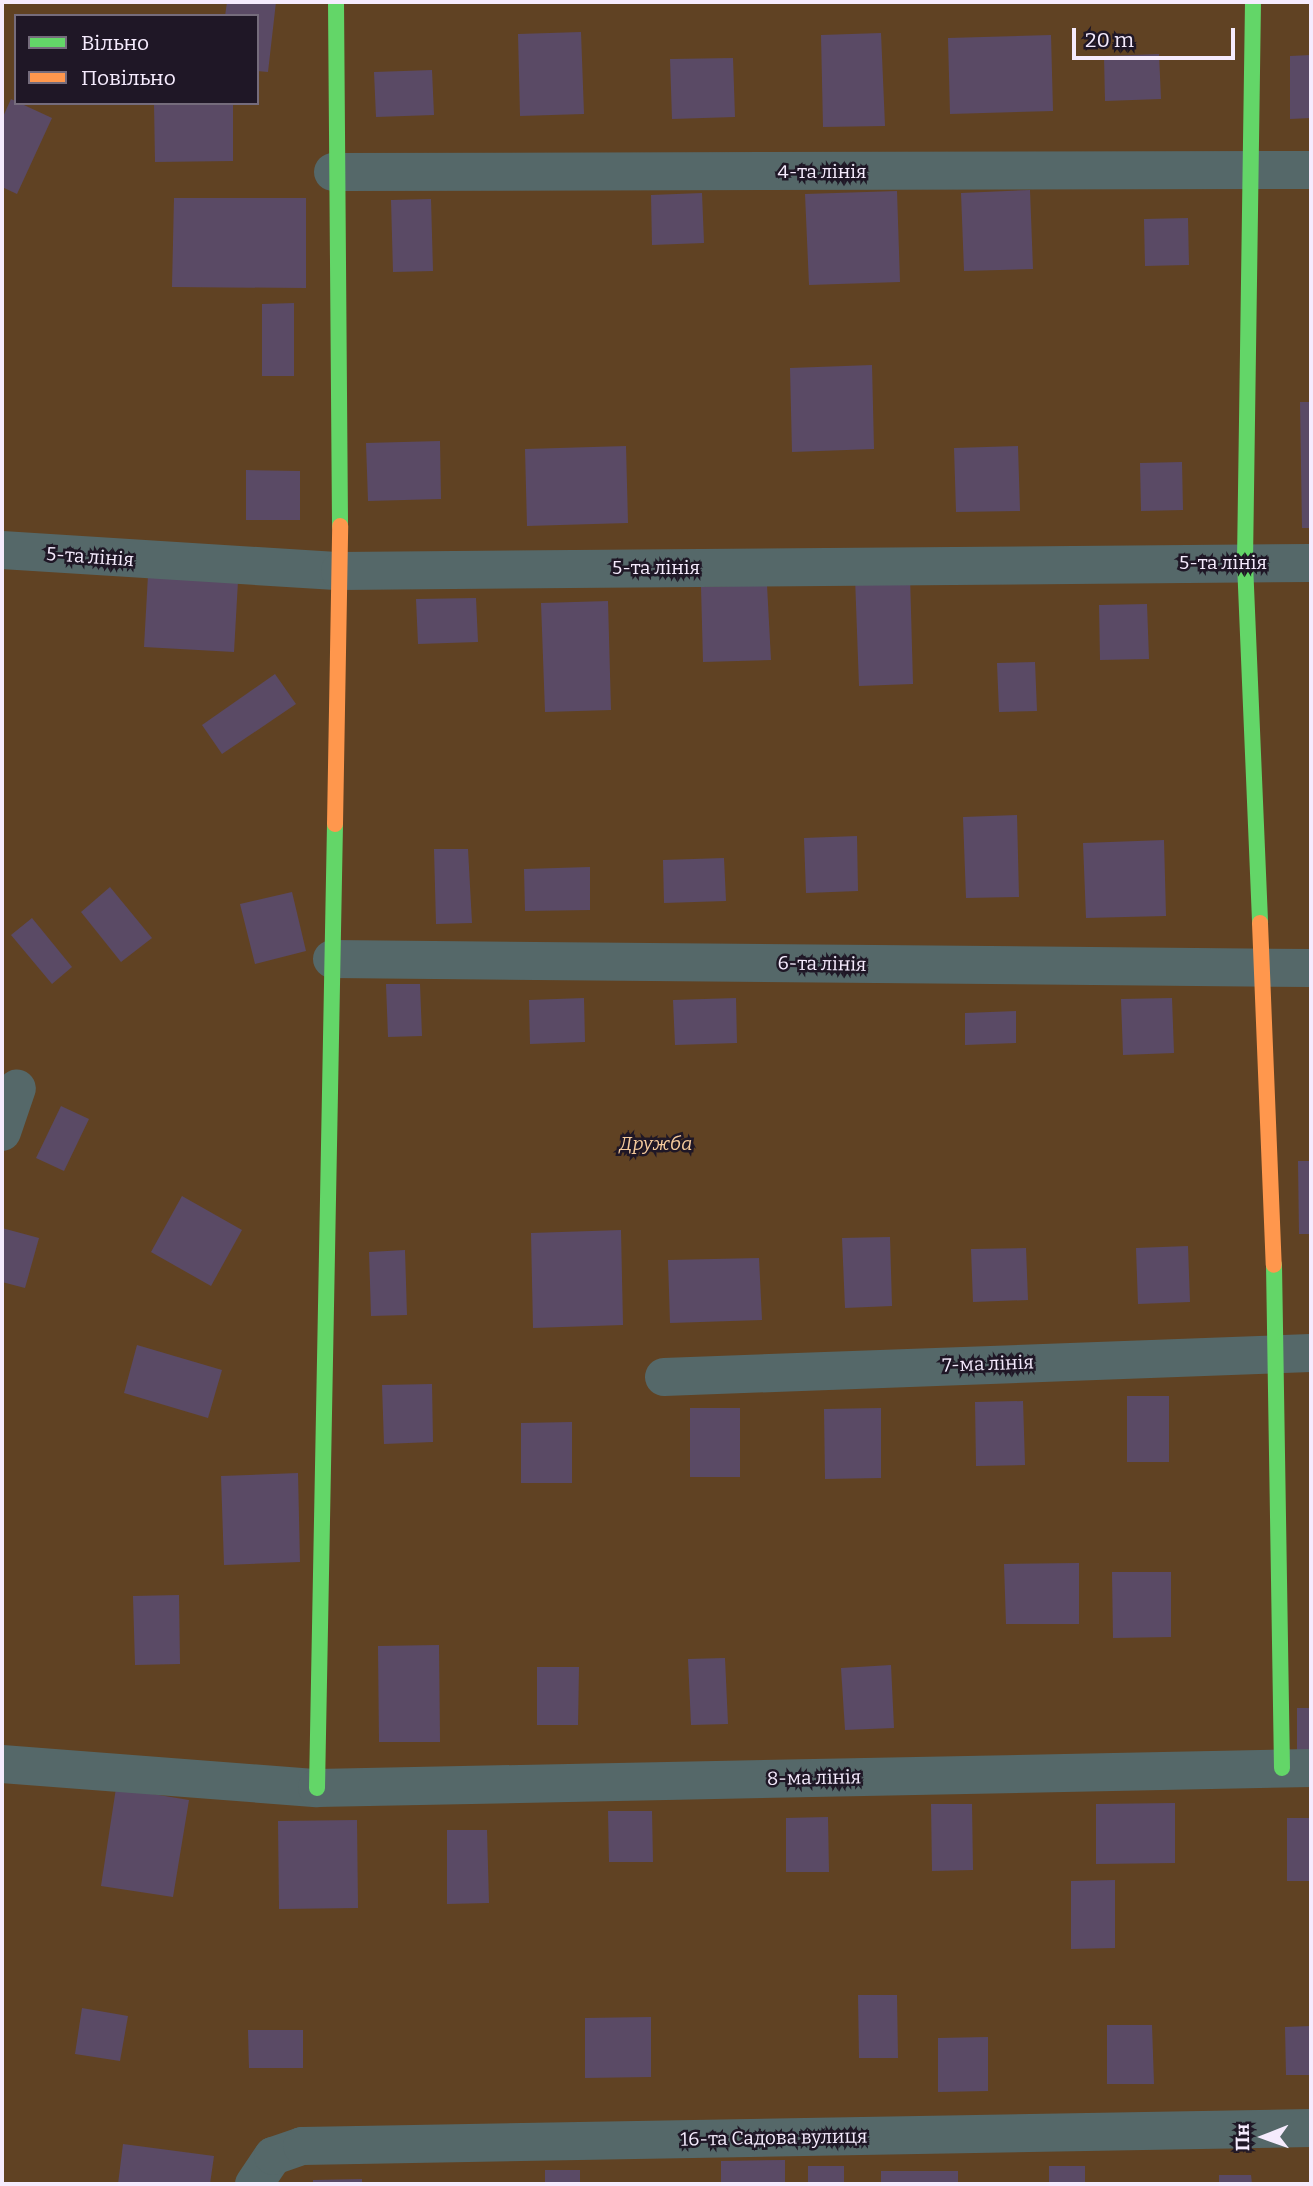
<!DOCTYPE html>
<html>
<head>
<meta charset="utf-8">
<style>
  body { margin:0 }
  #map { position:relative; width:1313px; height:2186px; overflow:hidden; background:#3c3244; font-family:Bitter,serif }
  div>[style] { position:absolute }
  .green>* { inset:0; background:#604223 }
  .building>* { inset:0; background:#5a4a65 }
  .street>* { height:38px; margin:-19px; padding:0 19px; transform-origin:19px; border-radius:19px; background:#556869 }
  .fast>* { height:16px; margin:-8px; padding:0 8px; transform-origin:8px; border-radius:8px; background:#63d668 }
  .slow>* { height:16px; margin:-8px; padding:0 8px; transform-origin:8px; border-radius:8px; background:#ff974d }
  span { translate:-50% -50%; white-space:nowrap; text-align:center; line-height:1.15; -webkit-text-stroke:5px #1f1726; paint-order:stroke }
  .street-label { font-size:19px; color:#f5ebfd }
  .park-label { font-size:19px; color:#f6cb9d; font-style:italic }
  .frame { position:absolute; inset:0; border:4px solid #f5ebfd; pointer-events:none }
  .legend { position:absolute; left:14px; top:14px; width:245px; height:91px; box-sizing:border-box; background:#1f1726; border:2px solid #756c7c; margin:0; padding:9px 12px; list-style:none; font-size:21px; color:#f5ebfd }
  .legend li { display:flex; align-items:center; gap:14px; height:35px }
  .legend b { width:35px; border:2px solid #756c7c }
  .north { position:absolute; left:1229px; top:2102px; width:70px; height:70px; -webkit-text-stroke:5px #1f1726; paint-order:stroke; rotate:269deg; font-size:19px; font-weight:700; line-height:28px; text-align:center; color:#f5ebfd }
  .north::after { content:''; display:block; margin:auto; width:24px; height:32px; background:#f5ebfd; clip-path:polygon(50% 0,100% 100%,50% 72%,0 100%) }
  .scale { position:absolute; left:1072px; top:28px; width:163px; height:32px; box-sizing:border-box; border:4px solid #f5ebfd; border-top:0; padding-left:9px; font-size:21px; line-height:24px; white-space:nowrap; color:#f5ebfd; -webkit-text-stroke:5px #1f1726; paint-order:stroke }
</style>
</head>
<body>
<div id="map">
  <div class="green">
    <div style="clip-path:polygon(evenodd,2px 2px,1311px 2px,1311px 2184px,2px 2184px,2px 2px,16px 16px,257px 16px,257px 103px,16px 103px,16px 16px)"></div>
  </div>
  <div class="building">
    <div style="clip-path:polygon(227px 2px,276px 2px,268px 72px,257px 71px,257px 16px,225px 16px)"></div>
    <div style="clip-path:polygon(581px 32px,584px 114px,520px 116px,518px 34px)"></div>
    <div style="clip-path:polygon(881px 33px,885px 126px,823px 127px,821px 35px)"></div>
    <div style="clip-path:polygon(1051px 35px,1053px 111px,950px 114px,948px 38px)"></div>
    <div style="clip-path:polygon(1159px 54px,1161px 99px,1105px 101px,1104px 56px)"></div>
    <div style="clip-path:polygon(1311px 55px,1311px 118px,1290px 119px,1290px 56px)"></div>
    <div style="clip-path:polygon(733px 58px,735px 117px,672px 119px,670px 59px)"></div>
    <div style="clip-path:polygon(432px 70px,434px 115px,376px 117px,374px 72px)"></div>
    <div style="clip-path:polygon(11px 99px,52px 118px,17px 194px,2px 187px,2px 119px)"></div>
    <div style="clip-path:polygon(154px 103px,233px 103px,233px 161px,155px 162px)"></div>
    <div style="clip-path:polygon(1030px 190px,1033px 269px,964px 271px,961px 193px)"></div>
    <div style="clip-path:polygon(897px 191px,900px 282px,809px 285px,805px 194px)"></div>
    <div style="clip-path:polygon(702px 193px,704px 243px,652px 245px,651px 195px)"></div>
    <div style="clip-path:polygon(174px 198px,306px 198px,306px 288px,172px 287px)"></div>
    <div style="clip-path:polygon(431px 199px,433px 271px,393px 272px,391px 200px)"></div>
    <div style="clip-path:polygon(1188px 218px,1189px 265px,1145px 266px,1144px 219px)"></div>
    <div style="clip-path:polygon(294px 303px,294px 376px,262px 376px,262px 304px)"></div>
    <div style="clip-path:polygon(872px 365px,874px 449px,792px 452px,790px 368px)"></div>
    <div style="clip-path:polygon(1300px 402px,1311px 402px,1311px 528px,1302px 528px)"></div>
    <div style="clip-path:polygon(440px 441px,441px 499px,368px 501px,366px 443px)"></div>
    <div style="clip-path:polygon(626px 446px,628px 523px,527px 526px,525px 449px)"></div>
    <div style="clip-path:polygon(1018px 446px,1020px 511px,956px 512px,954px 448px)"></div>
    <div style="clip-path:polygon(1182px 462px,1183px 510px,1141px 511px,1140px 463px)"></div>
    <div style="clip-path:polygon(246px 470px,300px 471px,300px 520px,246px 520px)"></div>
    <div style="clip-path:polygon(148px 575px,238px 581px,234px 652px,144px 647px)"></div>
    <div style="clip-path:polygon(910px 575px,913px 684px,859px 686px,855px 577px)"></div>
    <div style="clip-path:polygon(767px 585px,771px 660px,703px 662px,701px 587px)"></div>
    <div style="clip-path:polygon(476px 598px,478px 642px,418px 644px,416px 599px)"></div>
    <div style="clip-path:polygon(608px 601px,611px 710px,545px 712px,541px 603px)"></div>
    <div style="clip-path:polygon(1147px 604px,1149px 659px,1100px 660px,1099px 605px)"></div>
    <div style="clip-path:polygon(1035px 662px,1037px 711px,999px 712px,997px 663px)"></div>
    <div style="clip-path:polygon(275px 674px,296px 704px,222px 754px,202px 725px)"></div>
    <div style="clip-path:polygon(1017px 815px,1019px 897px,966px 898px,963px 817px)"></div>
    <div style="clip-path:polygon(857px 836px,858px 891px,806px 893px,804px 838px)"></div>
    <div style="clip-path:polygon(1164px 840px,1166px 916px,1086px 918px,1083px 843px)"></div>
    <div style="clip-path:polygon(434px 849px,468px 849px,472px 923px,436px 924px)"></div>
    <div style="clip-path:polygon(724px 858px,726px 901px,664px 903px,663px 860px)"></div>
    <div style="clip-path:polygon(590px 867px,590px 910px,525px 911px,524px 869px)"></div>
    <div style="clip-path:polygon(110px 887px,152px 938px,121px 962px,81px 912px)"></div>
    <div style="clip-path:polygon(292px 892px,306px 951px,255px 964px,240px 904px)"></div>
    <div style="clip-path:polygon(32px 918px,72px 967px,52px 984px,11px 935px)"></div>
    <div style="clip-path:polygon(386px 984px,420px 984px,422px 1036px,388px 1037px)"></div>
    <div style="clip-path:polygon(584px 998px,585px 1042px,530px 1044px,529px 1000px)"></div>
    <div style="clip-path:polygon(736px 998px,737px 1043px,675px 1045px,673px 1000px)"></div>
    <div style="clip-path:polygon(1172px 998px,1174px 1053px,1123px 1055px,1121px 999px)"></div>
    <div style="clip-path:polygon(1016px 1011px,1016px 1043px,965px 1045px,965px 1013px)"></div>
    <div style="clip-path:polygon(61px 1106px,89px 1119px,64px 1171px,36px 1158px)"></div>
    <div style="clip-path:polygon(1298px 1161px,1311px 1161px,1311px 1234px,1299px 1234px)"></div>
    <div style="clip-path:polygon(182px 1196px,242px 1230px,211px 1286px,151px 1252px)"></div>
    <div style="clip-path:polygon(2px 1228px,39px 1238px,25px 1288px,2px 1282px)"></div>
    <div style="clip-path:polygon(621px 1230px,623px 1325px,533px 1328px,531px 1233px)"></div>
    <div style="clip-path:polygon(890px 1237px,892px 1306px,845px 1308px,842px 1238px)"></div>
    <div style="clip-path:polygon(1188px 1246px,1190px 1302px,1138px 1304px,1136px 1248px)"></div>
    <div style="clip-path:polygon(1026px 1248px,1028px 1300px,973px 1302px,971px 1249px)"></div>
    <div style="clip-path:polygon(405px 1250px,407px 1315px,371px 1316px,369px 1252px)"></div>
    <div style="clip-path:polygon(759px 1258px,762px 1320px,670px 1323px,668px 1260px)"></div>
    <div style="clip-path:polygon(137px 1345px,222px 1370px,208px 1418px,124px 1393px)"></div>
    <div style="clip-path:polygon(432px 1384px,433px 1442px,384px 1444px,382px 1385px)"></div>
    <div style="clip-path:polygon(1127px 1396px,1169px 1396px,1169px 1462px,1127px 1462px)"></div>
    <div style="clip-path:polygon(1023px 1401px,1025px 1465px,976px 1466px,975px 1402px)"></div>
    <div style="clip-path:polygon(690px 1408px,740px 1408px,740px 1477px,690px 1477px)"></div>
    <div style="clip-path:polygon(881px 1408px,881px 1478px,825px 1479px,824px 1409px)"></div>
    <div style="clip-path:polygon(572px 1422px,572px 1483px,521px 1483px,521px 1423px)"></div>
    <div style="clip-path:polygon(298px 1473px,300px 1562px,224px 1565px,221px 1476px)"></div>
    <div style="clip-path:polygon(1079px 1563px,1079px 1624px,1006px 1624px,1004px 1564px)"></div>
    <div style="clip-path:polygon(1112px 1572px,1171px 1572px,1171px 1637px,1113px 1638px)"></div>
    <div style="clip-path:polygon(179px 1595px,180px 1664px,135px 1665px,133px 1596px)"></div>
    <div style="clip-path:polygon(439px 1645px,440px 1742px,379px 1742px,378px 1646px)"></div>
    <div style="clip-path:polygon(725px 1658px,728px 1724px,691px 1725px,688px 1659px)"></div>
    <div style="clip-path:polygon(891px 1665px,894px 1728px,845px 1730px,841px 1668px)"></div>
    <div style="clip-path:polygon(537px 1667px,579px 1667px,578px 1725px,537px 1725px)"></div>
    <div style="clip-path:polygon(1297px 1708px,1311px 1708px,1311px 1755px,1297px 1755px)"></div>
    <div style="clip-path:polygon(116px 1788px,189px 1800px,173px 1897px,101px 1886px)"></div>
    <div style="clip-path:polygon(1175px 1803px,1175px 1863px,1096px 1864px,1096px 1804px)"></div>
    <div style="clip-path:polygon(931px 1804px,972px 1804px,973px 1870px,932px 1871px)"></div>
    <div style="clip-path:polygon(608px 1811px,652px 1811px,653px 1862px,609px 1862px)"></div>
    <div style="clip-path:polygon(828px 1817px,829px 1872px,786px 1872px,786px 1818px)"></div>
    <div style="clip-path:polygon(1287px 1818px,1311px 1818px,1311px 1881px,1287px 1881px)"></div>
    <div style="clip-path:polygon(357px 1820px,358px 1908px,279px 1909px,278px 1821px)"></div>
    <div style="clip-path:polygon(447px 1830px,487px 1830px,489px 1903px,447px 1904px)"></div>
    <div style="clip-path:polygon(1115px 1880px,1115px 1948px,1071px 1949px,1071px 1881px)"></div>
    <div style="clip-path:polygon(858px 1995px,897px 1995px,898px 2058px,859px 2058px)"></div>
    <div style="clip-path:polygon(82px 2008px,128px 2016px,120px 2061px,75px 2054px)"></div>
    <div style="clip-path:polygon(651px 2017px,651px 2077px,585px 2078px,585px 2018px)"></div>
    <div style="clip-path:polygon(1107px 2025px,1152px 2025px,1154px 2084px,1107px 2084px)"></div>
    <div style="clip-path:polygon(1311px 2026px,1311px 2075px,1286px 2075px,1285px 2027px)"></div>
    <div style="clip-path:polygon(248px 2030px,303px 2030px,303px 2068px,249px 2068px)"></div>
    <div style="clip-path:polygon(988px 2037px,988px 2091px,938px 2092px,938px 2038px)"></div>
    <div style="clip-path:polygon(123px 2144px,214px 2156px,210px 2184px,118px 2184px)"></div>
    <div style="clip-path:polygon(785px 2160px,785px 2184px,721px 2184px,721px 2161px)"></div>
    <div style="clip-path:polygon(808px 2166px,844px 2166px,844px 2184px,808px 2184px)"></div>
    <div style="clip-path:polygon(1049px 2166px,1085px 2166px,1085px 2184px,1049px 2184px)"></div>
    <div style="clip-path:polygon(545px 2170px,580px 2170px,580px 2184px,545px 2184px)"></div>
    <div style="clip-path:polygon(881px 2171px,958px 2171px,958px 2184px,881px 2184px)"></div>
    <div style="clip-path:polygon(1219px 2175px,1251px 2175px,1252px 2184px,1219px 2184px)"></div>
    <div style="clip-path:polygon(362px 2179px,362px 2184px,313px 2184px,313px 2180px)"></div>
  </div>
  <div class="street">
    <div style="left:333px;top:172px;width:978px;rotate:-0.12deg"></div>
    <div style="left:2px;top:550px;width:339px;rotate:3.6deg"></div>
    <div style="left:340px;top:571px;width:971px;rotate:-0.47deg"></div>
    <div style="left:332px;top:959px;width:979px;rotate:0.53deg"></div>
    <div style="left:2px;top:1132px;width:46px;rotate:-71.2deg"></div>
    <div style="left:664px;top:1377px;width:647px;rotate:-2.12deg"></div>
    <div style="left:2px;top:1764px;width:316px;rotate:4.4deg"></div>
    <div style="left:317px;top:1788px;width:994px;rotate:-1.15deg"></div>
    <div style="left:254px;top:2184px;width:34px;rotate:-56deg"></div>
    <div style="left:273px;top:2156px;width:31px;rotate:-19deg"></div>
    <div style="left:302px;top:2146px;width:1009px;rotate:-1.02deg"></div>
  </div>
  <div class="fast">
    <div style="left:336px;top:2px;width:524px;rotate:89.56deg"></div>
    <div style="left:1253px;top:2px;width:561px;rotate:90.82deg"></div>
    <div style="left:1245px;top:563px;width:360px;rotate:87.6deg"></div>
    <div style="left:1274px;top:1265px;width:503px;rotate:89.09deg"></div>
    <div style="left:317px;top:1788px;width:964px;rotate:-88.93deg"></div>
  </div>
  <div class="slow">
    <div style="left:335px;top:824px;width:298px;rotate:-89deg"></div>
    <div style="left:1260px;top:923px;width:342px;rotate:87.7deg"></div>
  </div>
  <div class="street-label">
    <span style="left:822px;top:172px">4-та лінія</span>
    <span style="left:90px;top:557px;rotate:4deg">5-та лінія</span>
    <span style="left:1223px;top:563px">5-та лінія</span>
    <span style="left:656px;top:568px">5-та лінія</span>
    <span style="left:822px;top:964px;rotate:1deg">6-та лінія</span>
    <span style="left:988px;top:1364px;rotate:-2deg">7-ма лінія</span>
    <span style="left:814px;top:1778px;rotate:-1deg">8-ма лінія</span>
    <span style="left:774px;top:2138px;rotate:-1deg">16-та Садова вулиця</span>
  </div>
  <div class="park-label">
    <span style="left:656px;top:1144px">Дружба</span>
  </div>
  <div class="frame"></div>
  <ul class="legend">
  <li><b style="height:9px;background:#63d668"></b>Вільно</li>
  <li><b style="height:9px;background:#ff974d"></b>Повільно</li>
  </ul>
  <div class="north">Пн</div>
  <div class="scale">20 m</div>
</div>
</body>
</html>
